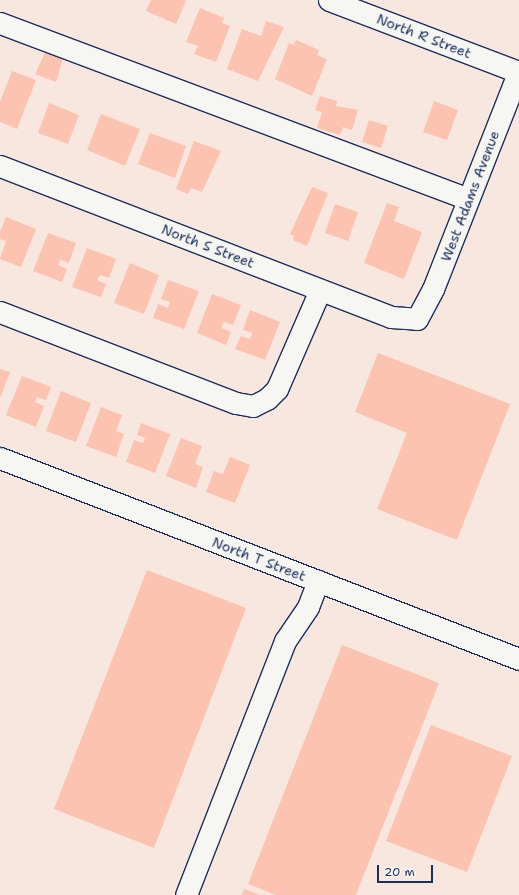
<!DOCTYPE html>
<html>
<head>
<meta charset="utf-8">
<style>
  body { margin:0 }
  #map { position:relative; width:519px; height:895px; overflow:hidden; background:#f8e7de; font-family:"Shantell Sans",sans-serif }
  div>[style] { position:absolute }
  .building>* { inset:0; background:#fbc3b0 }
  .roads { filter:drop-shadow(1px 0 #1b2f5e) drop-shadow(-1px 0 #1b2f5e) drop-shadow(0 1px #1b2f5e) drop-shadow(0 -1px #1b2f5e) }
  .minor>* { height:21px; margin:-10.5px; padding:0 10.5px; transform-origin:10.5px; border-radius:10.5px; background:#f6f6f2 }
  span { translate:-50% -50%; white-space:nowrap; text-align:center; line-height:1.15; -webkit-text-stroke:3px #f6f6f2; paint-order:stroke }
  .street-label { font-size:14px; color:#1b2f5e }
  .scale { position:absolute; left:377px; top:865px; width:56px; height:18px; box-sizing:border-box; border:2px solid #1b2f5e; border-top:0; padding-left:5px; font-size:12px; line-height:14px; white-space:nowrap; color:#1b2f5e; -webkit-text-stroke:3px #f6f6f2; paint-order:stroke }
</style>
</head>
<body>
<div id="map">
  <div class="building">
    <div style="clip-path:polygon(151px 0,184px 0,186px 1px,176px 24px,146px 11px)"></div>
    <div style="clip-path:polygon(200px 8px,224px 18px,222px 23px,230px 26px,216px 62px,194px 54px,198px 46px,186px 42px)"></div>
    <div style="clip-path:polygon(266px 21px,284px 27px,258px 81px,227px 69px,242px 29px,261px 36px)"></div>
    <div style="clip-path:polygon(296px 40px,319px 50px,317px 55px,327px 59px,312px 96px,275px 79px,289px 43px,294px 45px)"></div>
    <div style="clip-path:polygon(47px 49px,64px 55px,56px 82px,35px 74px)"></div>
    <div style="clip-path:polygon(12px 71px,36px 80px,17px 129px,0 122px,0 102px)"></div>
    <div style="clip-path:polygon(320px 96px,337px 101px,336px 106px,358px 110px,352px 130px,343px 127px,340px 135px,317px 128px,322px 112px,315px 110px)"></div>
    <div style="clip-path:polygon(434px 101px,458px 110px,447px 140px,423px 132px)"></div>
    <div style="clip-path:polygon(49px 103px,79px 115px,68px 144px,38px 133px)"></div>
    <div style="clip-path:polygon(101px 114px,140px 129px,125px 166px,87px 150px)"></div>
    <div style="clip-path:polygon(369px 120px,388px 126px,381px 148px,362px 142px)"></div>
    <div style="clip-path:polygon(150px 133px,186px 146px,175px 178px,138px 164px)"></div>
    <div style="clip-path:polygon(194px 141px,221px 151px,202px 192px,191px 188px,188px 194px,176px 189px)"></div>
    <div style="clip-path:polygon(312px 187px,328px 193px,307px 246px,293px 240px,294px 236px,290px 234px)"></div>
    <div style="clip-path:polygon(387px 203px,399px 207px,394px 221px,422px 232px,404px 279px,364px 263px)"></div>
    <div style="clip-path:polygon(335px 204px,358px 212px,348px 241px,325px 233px)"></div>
    <div style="clip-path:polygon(6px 217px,36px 229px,21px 267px,0 259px,6px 241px,0 239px,0 232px)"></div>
    <div style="clip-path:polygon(48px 233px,76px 243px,69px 263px,60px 260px,58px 265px,67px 269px,62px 282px,33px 271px)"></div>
    <div style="clip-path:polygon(87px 248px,116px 259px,109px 278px,100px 275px,97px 280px,106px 284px,101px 297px,72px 287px)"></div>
    <div style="clip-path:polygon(130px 263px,159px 275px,144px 314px,114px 303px)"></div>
    <div style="clip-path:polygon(168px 280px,199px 291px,184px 329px,153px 318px,158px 304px,168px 308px,170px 302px,161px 299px)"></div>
    <div style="clip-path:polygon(212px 294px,241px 305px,233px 325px,224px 322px,221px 328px,231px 332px,226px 345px,197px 333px)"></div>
    <div style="clip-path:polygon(250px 310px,280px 322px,265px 360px,235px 349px,241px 336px,250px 339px,252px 333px,243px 330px)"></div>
    <div style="clip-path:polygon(378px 353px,510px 404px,457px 540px,377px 509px,407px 433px,355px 412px)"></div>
    <div style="clip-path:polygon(0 369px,10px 372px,0 398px)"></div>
    <div style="clip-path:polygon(22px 376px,51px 387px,46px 400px,37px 397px,35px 402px,44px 406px,36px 427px,6px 415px)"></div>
    <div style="clip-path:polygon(61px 391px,91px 403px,76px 442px,46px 431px)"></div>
    <div style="clip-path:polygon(101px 407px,122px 415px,116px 431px,124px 434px,116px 457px,86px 446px)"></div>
    <div style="clip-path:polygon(141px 423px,170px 434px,155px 473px,126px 462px,134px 440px,143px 443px,145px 438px,137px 435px)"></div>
    <div style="clip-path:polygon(181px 438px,202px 446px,195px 464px,203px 467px,196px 488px,166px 476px)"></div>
    <div style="clip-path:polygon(230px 457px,250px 465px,235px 503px,206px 492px,214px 471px,223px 474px)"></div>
    <div style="clip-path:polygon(147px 570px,246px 608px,154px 848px,54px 809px)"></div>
    <div style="clip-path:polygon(342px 645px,439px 683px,356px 895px,276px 895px,248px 884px)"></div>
    <div style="clip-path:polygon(431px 725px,512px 756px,467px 872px,386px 841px)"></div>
    <div style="clip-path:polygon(244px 889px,260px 895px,242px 895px)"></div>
  </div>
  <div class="roads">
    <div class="minor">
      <div style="left:329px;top:0;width:203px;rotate:20.8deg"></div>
      <div style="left:0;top:23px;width:500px;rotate:20.6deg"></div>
      <div style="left:0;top:166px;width:419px;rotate:21.1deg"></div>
      <div style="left:391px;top:317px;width:26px;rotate:4deg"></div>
      <div style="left:417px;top:319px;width:34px;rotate:-62deg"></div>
      <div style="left:433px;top:289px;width:234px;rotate:-68.5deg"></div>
      <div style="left:0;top:312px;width:253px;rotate:21.1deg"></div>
      <div style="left:236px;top:403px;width:17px;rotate:10deg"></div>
      <div style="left:253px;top:406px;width:16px;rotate:-27deg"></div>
      <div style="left:267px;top:399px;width:14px;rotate:-45deg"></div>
      <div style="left:277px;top:389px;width:108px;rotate:-66.5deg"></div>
      <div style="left:0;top:458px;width:557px;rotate:21.17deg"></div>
      <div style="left:186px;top:895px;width:273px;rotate:-68.7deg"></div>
      <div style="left:285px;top:641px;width:41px;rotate:-55.9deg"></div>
      <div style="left:308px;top:607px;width:28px;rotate:-69deg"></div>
    </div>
  </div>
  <div class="street-label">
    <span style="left:424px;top:36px;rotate:21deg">North R Street</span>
    <span style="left:470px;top:196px;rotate:-69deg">West Adams Avenue</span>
    <span style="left:208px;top:246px;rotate:21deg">North S Street</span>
    <span style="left:259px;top:559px;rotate:21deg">North T Street</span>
  </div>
  <div class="scale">20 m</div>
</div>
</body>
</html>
